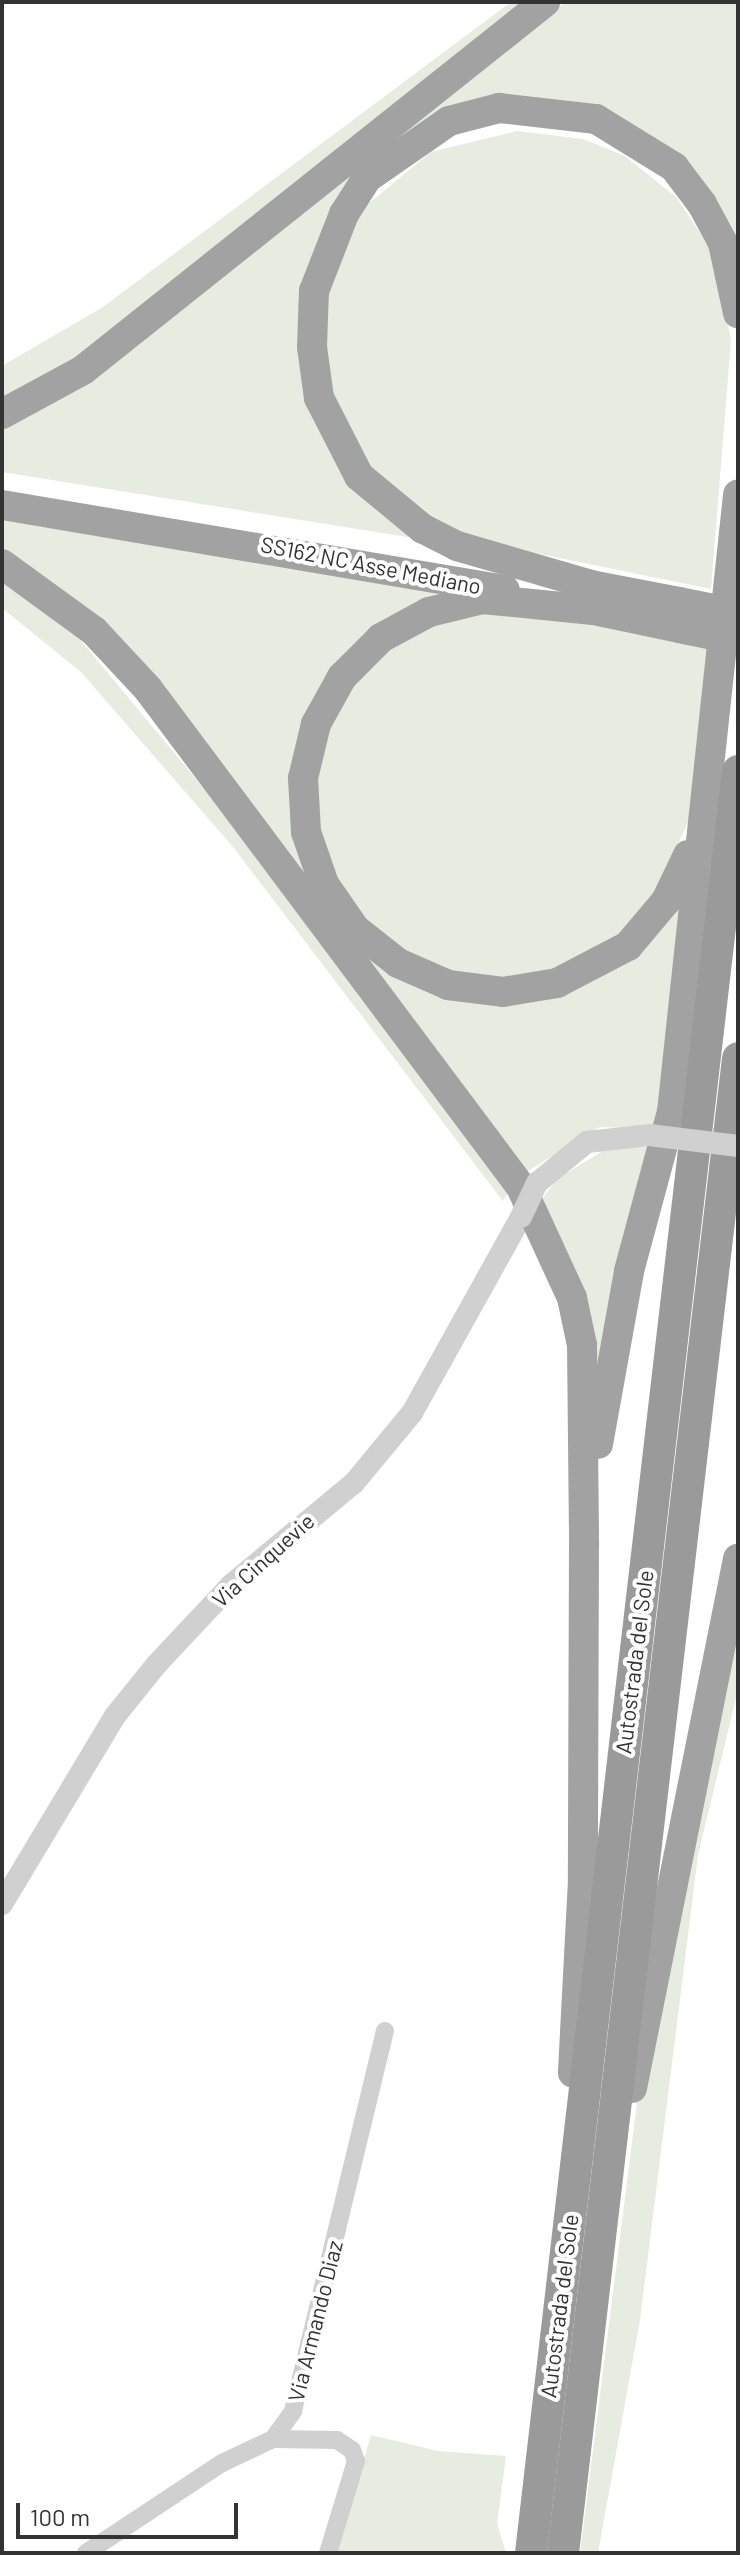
<!DOCTYPE html>
<html>
<head>
<meta charset="utf-8">
<style>
  body { margin:0 }
  #map { position:relative; width:740px; height:2555px; overflow:hidden; background:#fff; font-family:Barlow,sans-serif }
  div>[style] { position:absolute }
  .green>* { inset:0; background:#e6ecdf }
  .minor>* { height:18px; margin:-9px; padding:0 9px; transform-origin:9px; border-radius:9px; background:#d0d0d0 }
  .tertiary>* { height:22px; margin:-11px; padding:0 11px; transform-origin:11px; border-radius:11px; background:#d0d0d0 }
  .trunk>* { height:30px; margin:-15px; padding:0 15px; transform-origin:15px; border-radius:15px; background:#a2a2a2 }
  .motorway>* { height:32px; margin:-16px; padding:0 16px; transform-origin:16px; border-radius:16px; background:#9a9a9a }
  .tertiary-bridge>* { height:22px; margin:-11px; padding:0 11px; transform-origin:11px; border-radius:11px; background:#d0d0d0 }
  .trunk-bridge>* { height:30px; margin:-15px; padding:0 15px; transform-origin:15px; border-radius:15px; background:#a2a2a2 }
  span { translate:-50% -50%; white-space:nowrap; text-align:center; line-height:1.15; -webkit-text-stroke:8px #fff; paint-order:stroke }
  .street-label { font-size:22px; color:#333 }
  .frame { position:absolute; inset:0; border:4px solid #333; pointer-events:none }
  .scale { position:absolute; left:16px; top:2503px; width:222px; height:36px; box-sizing:border-box; border:4px solid #333; border-top:0; padding-left:10px; font-size:24px; line-height:28px; white-space:nowrap; color:#333; -webkit-text-stroke:6px #fff; paint-order:stroke }
</style>
</head>
<body>
<div id="map">
  <div class="green">
    <div style="clip-path:polygon(511px 2px,536px 2px,145px 313px,2px 404px,2px 366px,103px 307px)"></div>
    <div style="clip-path:polygon(565px 2px,738px 2px,738px 261px,657px 144px,479px 107px,333px 218px,310px 397px,420px 539px,2px 472px,2px 426px,284px 224px)"></div>
    <div style="clip-path:polygon(517px 131px,583px 139px,625px 156px,677px 198px,713px 253px,731px 340px,711px 589px,501px 546px,444px 526px,387px 490px,335px 419px,320px 310px,362px 209px,431px 152px)"></div>
    <div style="clip-path:polygon(2px 518px,453px 593px,383px 624px,292px 787px,373px 957px,527px 1000px,681px 899px,658px 1129px,600px 1127px,521px 1175px,153px 693px,2px 558px)"></div>
    <div style="clip-path:polygon(2px 578px,73px 631px,274px 873px,510px 1189px,503px 1201px,233px 847px,81px 672px,2px 608px)"></div>
    <div style="clip-path:polygon(519px 609px,711px 647px,689px 820px,647px 912px,582px 965px,479px 983px,382px 943px,321px 859px,315px 755px,365px 664px,436px 619px)"></div>
    <div style="clip-path:polygon(611px 1146px,655px 1147px,600px 1369px,593px 1369px,580px 1295px,543px 1198px,557px 1179px)"></div>
    <div style="clip-path:polygon(738px 1602px,738px 1690px,698px 1855px,640px 2320px,598px 2553px,580px 2553px,648px 2016px)"></div>
    <div style="clip-path:polygon(371px 2435px,438px 2451px,506px 2456px,497px 2523px,506px 2553px,336px 2553px)"></div>
  </div>
  <div class="minor">
    <div style="left:273px;top:2439px;width:64px;rotate:0.9deg"></div>
    <div style="left:337px;top:2440px;width:18px;rotate:34deg"></div>
    <div style="left:352px;top:2450px;width:12px;rotate:70deg"></div>
    <div style="left:356px;top:2461px;width:96px;rotate:106.9deg"></div>
    <div style="left:86px;top:2553px;width:163px;rotate:-33.5deg"></div>
    <div style="left:222px;top:2463px;width:56px;rotate:-25.2deg"></div>
    <div style="left:273px;top:2439px;width:34px;rotate:-54deg"></div>
    <div style="left:293px;top:2411px;width:391px;rotate:-76.4deg"></div>
  </div>
  <div class="tertiary">
    <div style="left:537px;top:1183px;width:65px;rotate:-39.4deg"></div>
    <div style="left:587px;top:1142px;width:62px;rotate:-6.4deg"></div>
    <div style="left:2px;top:1904px;width:219px;rotate:-59deg"></div>
    <div style="left:115px;top:1716px;width:65px;rotate:-51.2deg"></div>
    <div style="left:156px;top:1665px;width:110px;rotate:-46.8deg"></div>
    <div style="left:231px;top:1585px;width:160px;rotate:-39.7deg"></div>
    <div style="left:354px;top:1483px;width:91px;rotate:-50.4deg"></div>
    <div style="left:412px;top:1413px;width:224px;rotate:-60.9deg"></div>
  </div>
  <div class="trunk">
    <div style="left:2px;top:414px;width:92px;rotate:-28.5deg"></div>
    <div style="left:83px;top:370px;width:591px;rotate:-38.54deg"></div>
    <div style="left:2px;top:505px;width:510px;rotate:9.59deg"></div>
    <div style="left:2px;top:564px;width:114px;rotate:36.1deg"></div>
    <div style="left:94px;top:631px;width:79px;rotate:47deg"></div>
    <div style="left:148px;top:689px;width:622px;rotate:53.17deg"></div>
    <div style="left:521px;top:1187px;width:122px;rotate:65.3deg"></div>
    <div style="left:572px;top:1298px;width:48px;rotate:78deg"></div>
    <div style="left:582px;top:1345px;width:201px;rotate:89.4deg"></div>
    <div style="left:584px;top:1546px;width:334px;rotate:90.2deg"></div>
    <div style="left:583px;top:1880px;width:193px;rotate:93deg"></div>
    <div style="left:580px;top:583px;width:101px;rotate:10.9deg"></div>
    <div style="left:598px;top:587px;width:147px;rotate:-163.8deg"></div>
    <div style="left:457px;top:546px;width:38px;rotate:-153deg"></div>
    <div style="left:423px;top:529px;width:83px;rotate:-140.4deg"></div>
    <div style="left:359px;top:476px;width:88px;rotate:-117.1deg"></div>
    <div style="left:319px;top:398px;width:51px;rotate:-97.8deg"></div>
    <div style="left:312px;top:347px;width:56px;rotate:-88deg"></div>
    <div style="left:314px;top:291px;width:83px;rotate:-68.7deg"></div>
    <div style="left:344px;top:214px;width:43px;rotate:-57.4deg"></div>
    <div style="left:367px;top:178px;width:100px;rotate:-34.8deg"></div>
    <div style="left:449px;top:121px;width:52px;rotate:-14.6deg"></div>
    <div style="left:499px;top:108px;width:98px;rotate:6.5deg"></div>
    <div style="left:596px;top:119px;width:92px;rotate:31.6deg"></div>
    <div style="left:674px;top:167px;width:46px;rotate:52.9deg"></div>
    <div style="left:702px;top:204px;width:44px;rotate:61.7deg"></div>
    <div style="left:723px;top:243px;width:72px;rotate:77.9deg"></div>
    <div style="left:575px;top:606px;width:106px;rotate:11.9deg"></div>
    <div style="left:593px;top:610px;width:111px;rotate:-174.3deg"></div>
    <div style="left:483px;top:599px;width:56px;rotate:166.5deg"></div>
    <div style="left:429px;top:612px;width:55px;rotate:151.6deg"></div>
    <div style="left:381px;top:638px;width:55px;rotate:135deg"></div>
    <div style="left:342px;top:677px;width:54px;rotate:119deg"></div>
    <div style="left:316px;top:724px;width:56px;rotate:103.5deg"></div>
    <div style="left:303px;top:778px;width:54px;rotate:86.8deg"></div>
    <div style="left:306px;top:832px;width:55px;rotate:70.9deg"></div>
    <div style="left:324px;top:884px;width:55px;rotate:55.4deg"></div>
    <div style="left:355px;top:929px;width:55px;rotate:38.3deg"></div>
    <div style="left:398px;top:963px;width:55px;rotate:23.7deg"></div>
    <div style="left:448px;top:985px;width:55px;rotate:7.3deg"></div>
    <div style="left:503px;top:992px;width:55px;rotate:-9.5deg"></div>
    <div style="left:557px;top:983px;width:80px;rotate:-27.5deg"></div>
    <div style="left:628px;top:946px;width:59px;rotate:-49.8deg"></div>
    <div style="left:666px;top:901px;width:51px;rotate:-64.4deg"></div>
    <div style="left:598px;top:1444px;width:176px;rotate:-79.8deg"></div>
    <div style="left:629px;top:1271px;width:165px;rotate:-74.9deg"></div>
    <div style="left:672px;top:1112px;width:621px;rotate:-83.89deg"></div>
    <div style="left:632px;top:2088px;width:540px;rotate:-78.67deg"></div>
  </div>
  <div class="motorway">
    <div style="left:531px;top:2553px;width:1794px;rotate:-83.37deg"></div>
    <div style="left:563px;top:2553px;width:1505px;rotate:-83.32deg"></div>
  </div>
  <div class="tertiary-bridge">
    <div style="left:649px;top:1135px;width:90px;rotate:7deg"></div>
    <div style="left:521px;top:1217px;width:38px;rotate:-65deg"></div>
  </div>
  <div class="trunk-bridge">
    <div style="left:679px;top:602px;width:60px;rotate:11.5deg"></div>
    <div style="left:679px;top:628px;width:60px;rotate:11.5deg"></div>
  </div>
  <div class="street-label">
    <span style="left:371px;top:565px;rotate:11deg">SS162 NC Asse Mediano</span>
    <span style="left:263px;top:1560px;rotate:-42deg">Via Cinquevie</span>
    <span style="left:634px;top:1662px;rotate:-83deg">Autostrada del Sole</span>
    <span style="left:559px;top:2306px;rotate:-83deg">Autostrada del Sole</span>
    <span style="left:315px;top:2321px;rotate:-76deg">Via Armando Diaz</span>
  </div>
  <div class="frame"></div>
  <div class="scale">100 m</div>
</div>
</body>
</html>
